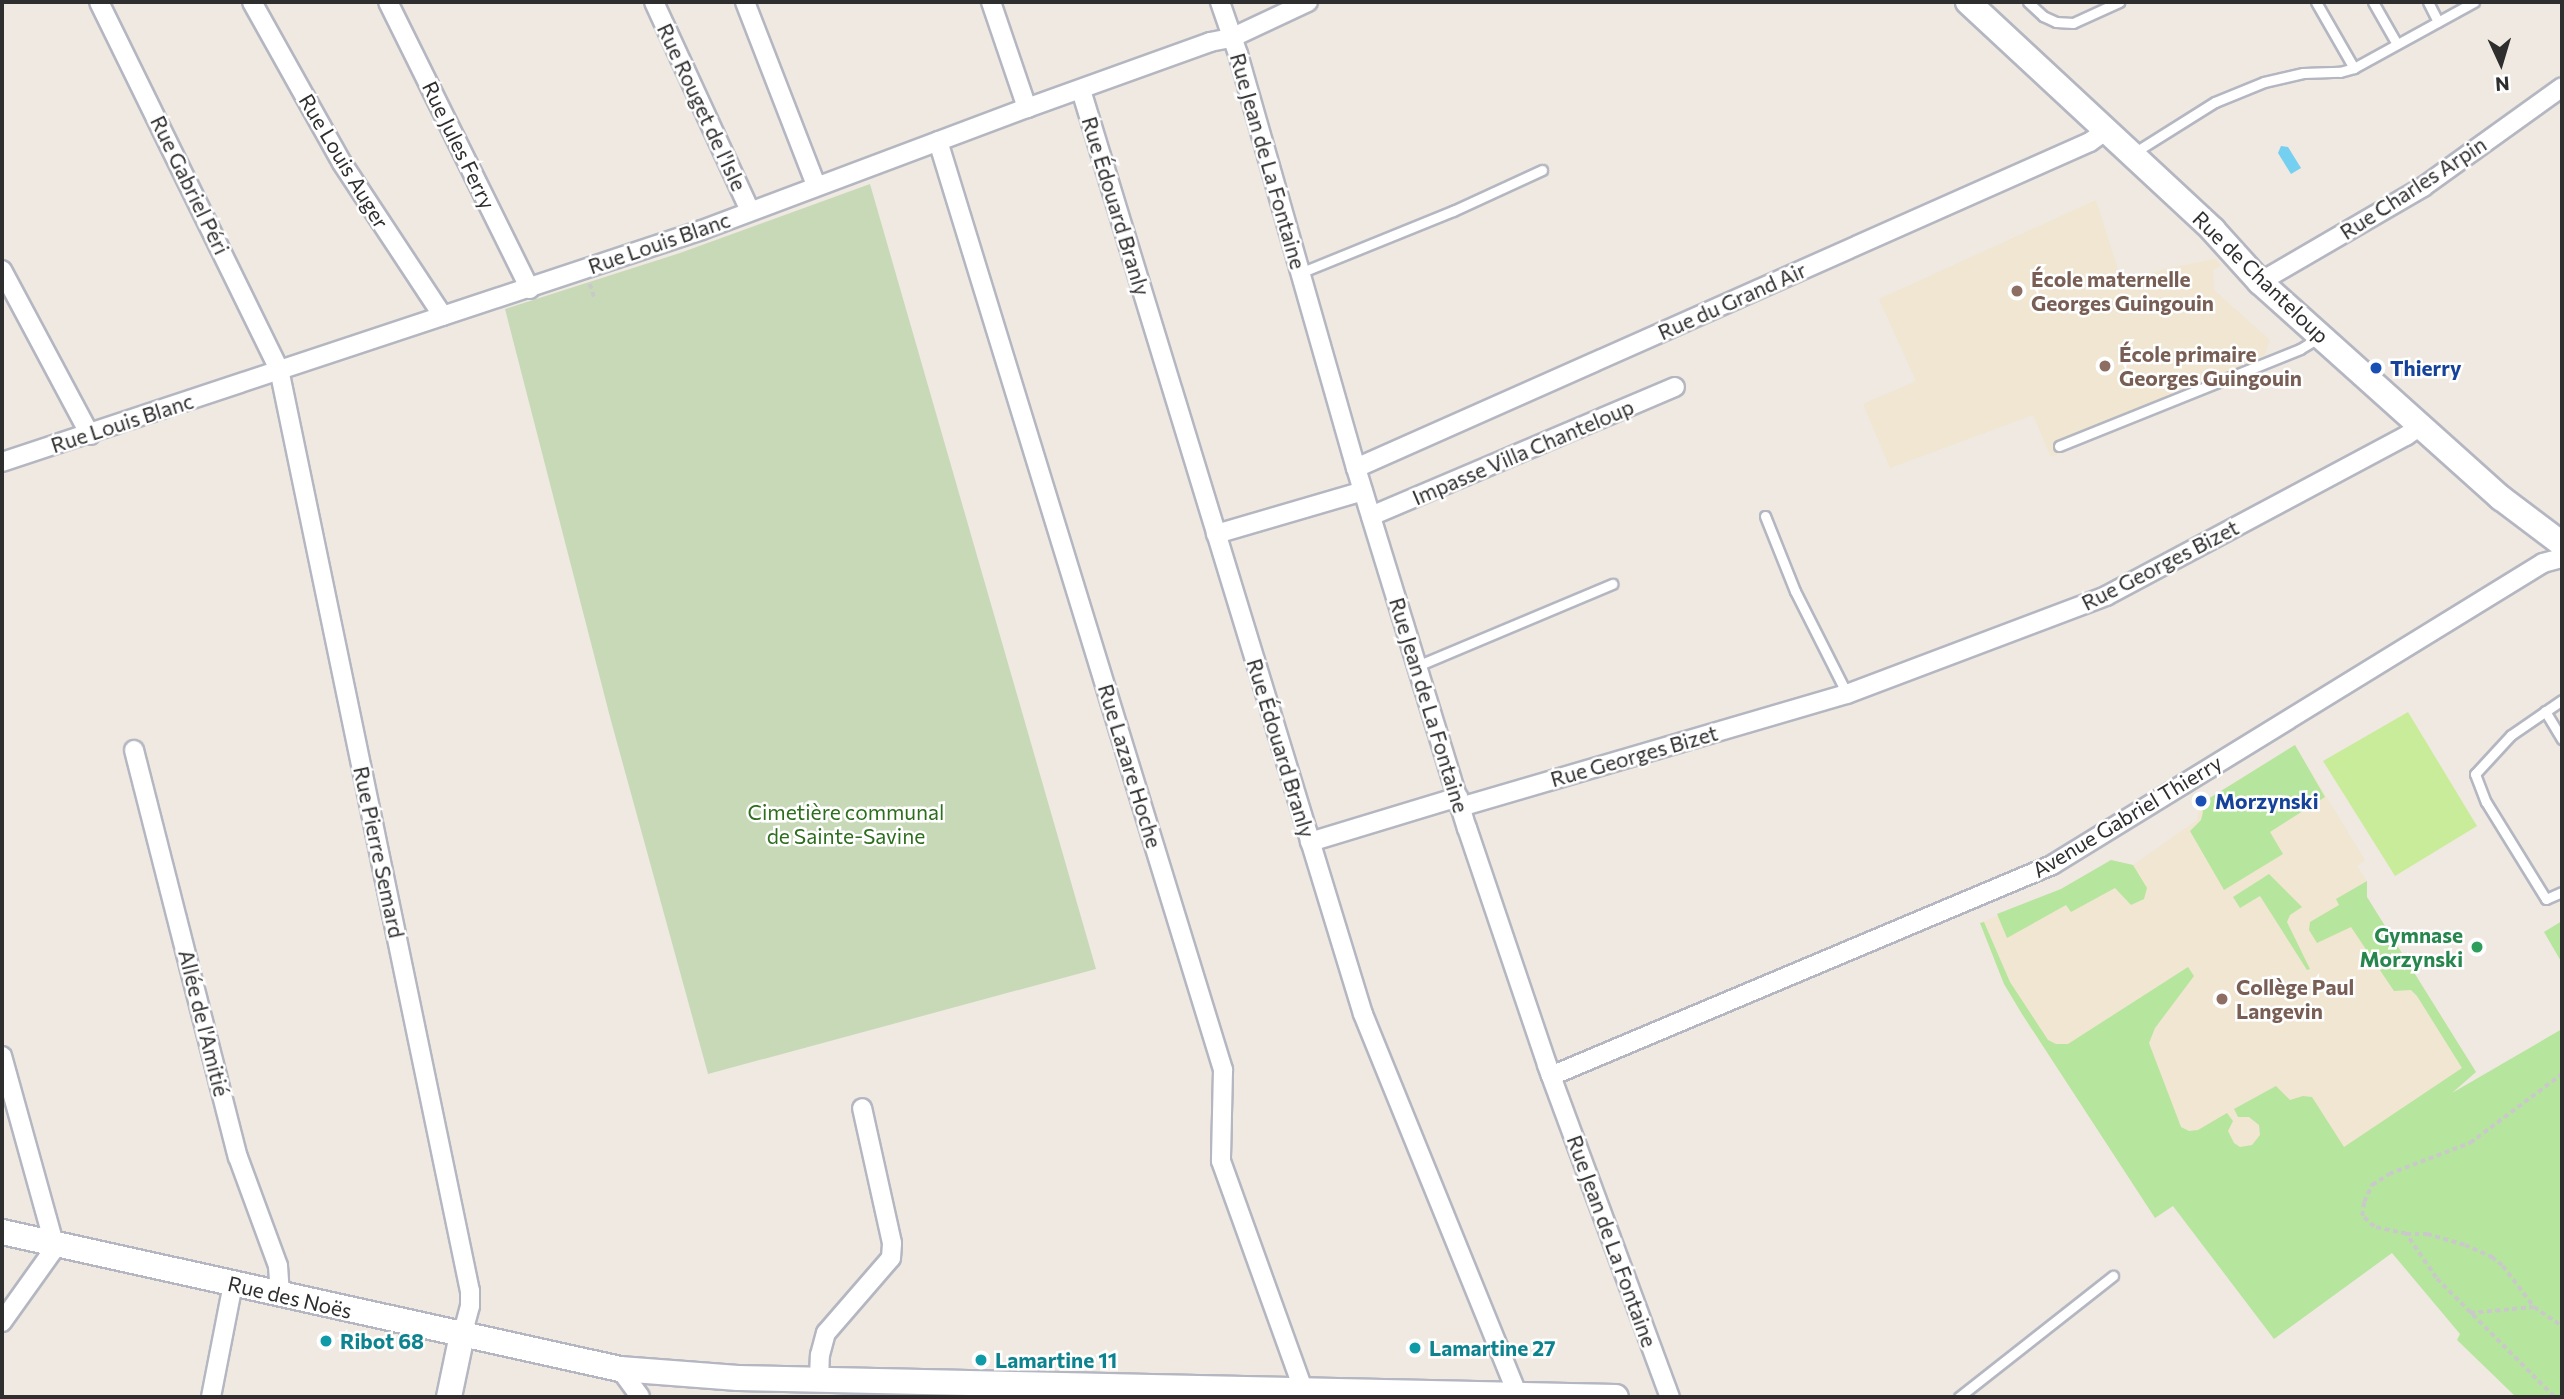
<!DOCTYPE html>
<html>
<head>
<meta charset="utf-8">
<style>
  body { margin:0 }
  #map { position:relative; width:2564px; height:1399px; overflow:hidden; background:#efe9e1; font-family:Commissioner,sans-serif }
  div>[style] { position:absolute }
  .education>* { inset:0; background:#f0e6d1 }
  .green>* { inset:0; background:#b6e59e }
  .cemetery>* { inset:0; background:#c8d9b8 }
  .pitch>* { inset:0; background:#c9ec9a }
  .water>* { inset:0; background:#75cff0 }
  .path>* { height:3.5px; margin-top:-1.75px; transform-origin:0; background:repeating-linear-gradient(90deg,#c9c9c9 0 5px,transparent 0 8.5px) }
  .roads { filter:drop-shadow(2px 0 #b4b7c1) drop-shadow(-2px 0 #b4b7c1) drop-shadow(0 2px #b4b7c1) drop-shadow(0 -2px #b4b7c1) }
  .lane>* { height:9px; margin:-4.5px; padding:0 4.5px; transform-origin:4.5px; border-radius:4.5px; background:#fff }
  .street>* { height:18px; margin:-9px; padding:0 9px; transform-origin:9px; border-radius:9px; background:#fff }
  .secondary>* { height:24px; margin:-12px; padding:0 12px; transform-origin:12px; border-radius:12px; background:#fff }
  .dots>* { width:19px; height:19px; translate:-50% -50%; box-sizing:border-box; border:4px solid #fff; border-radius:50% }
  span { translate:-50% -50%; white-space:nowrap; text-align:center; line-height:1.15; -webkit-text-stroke:5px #fff; paint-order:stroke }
  .street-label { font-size:21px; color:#2e2e2e }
  .education-label { font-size:21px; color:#785e54; font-weight:700 }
  .left { translate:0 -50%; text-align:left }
  .transit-label { font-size:21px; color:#164399; font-weight:700 }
  .park-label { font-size:21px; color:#2c6e1b }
  .leisure-label { font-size:21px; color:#27864d; font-weight:700 }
  .right { translate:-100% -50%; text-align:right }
  .culture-label { font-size:21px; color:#0d838f; font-weight:700 }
  .frame { position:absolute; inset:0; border:4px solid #2e2e2e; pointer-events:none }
  .north { position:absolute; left:2466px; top:28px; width:70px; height:70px; -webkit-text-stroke:5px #fff; paint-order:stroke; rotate:176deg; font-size:19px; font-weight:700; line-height:28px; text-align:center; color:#2e2e2e }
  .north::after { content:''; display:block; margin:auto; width:24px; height:32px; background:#2e2e2e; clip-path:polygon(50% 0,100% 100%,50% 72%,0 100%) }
</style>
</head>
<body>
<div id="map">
  <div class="education">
    <div style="clip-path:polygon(2096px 200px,2122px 282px,2164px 269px,2215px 259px,2221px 265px,2213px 270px,2214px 290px,2270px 340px,2264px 356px,2251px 358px,2259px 374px,2051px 457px,2033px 415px,1890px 468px,1863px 404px,1916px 381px,1879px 299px)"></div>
    <div style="clip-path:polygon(2295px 745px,2365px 860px,2357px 866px,2367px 881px,2367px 897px,2476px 1072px,2448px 1096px,2191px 1231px,2173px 1205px,2155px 1218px,2022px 1014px,2004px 984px,1980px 923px,2061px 889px,2111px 860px,2133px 865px,2197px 820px,2200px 804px)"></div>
  </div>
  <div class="green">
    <div style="clip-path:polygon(2295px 745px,2325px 797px,2270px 832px,2283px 854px,2224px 890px,2190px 831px,2201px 820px,2203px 812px,2200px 804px)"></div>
    <div style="clip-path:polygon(2111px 860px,2133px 865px,2147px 888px,2144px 899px,2131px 905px,2115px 888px,2071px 912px,2066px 905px,2007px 938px,1997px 914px,2061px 889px)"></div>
    <div style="clip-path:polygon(2269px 874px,2302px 907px,2290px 915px,2287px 922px,2310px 969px,2307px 970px,2260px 896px,2240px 908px,2233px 897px)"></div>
    <div style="clip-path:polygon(2367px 881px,2367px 897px,2476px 1072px,2452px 1093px,2562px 1029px,2562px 1397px,2516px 1397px,2457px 1340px,2460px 1334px,2392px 1253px,2274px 1339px,2173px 1206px,2155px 1218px,2022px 1014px,2004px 984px,1980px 923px,1984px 922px,2010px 982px,2048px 1040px,2056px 1044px,2068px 1044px,2188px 967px,2194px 976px,2155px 1028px,2149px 1043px,2181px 1127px,2189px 1131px,2198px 1130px,2227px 1113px,2233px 1121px,2228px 1131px,2234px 1143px,2240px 1147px,2252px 1145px,2260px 1135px,2259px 1125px,2249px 1117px,2238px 1117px,2234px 1109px,2276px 1086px,2290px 1100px,2303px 1096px,2312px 1097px,2344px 1147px,2462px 1068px,2417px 996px,2411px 990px,2394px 991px,2351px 927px,2317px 943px,2309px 930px,2310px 922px,2339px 905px,2336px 899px)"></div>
    <div style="clip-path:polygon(2562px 921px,2562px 963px,2544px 932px)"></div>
  </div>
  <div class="cemetery">
    <div style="clip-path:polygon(870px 184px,1096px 969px,708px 1074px,610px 717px,505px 309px,680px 253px)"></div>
  </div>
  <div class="pitch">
    <div style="clip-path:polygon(2408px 712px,2477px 826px,2395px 876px,2323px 761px)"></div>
  </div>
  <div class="water">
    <div style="clip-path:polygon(2281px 146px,2288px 147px,2301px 168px,2291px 174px,2278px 153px)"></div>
  </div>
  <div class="path">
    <div style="left:590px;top:284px;width:16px;rotate:72deg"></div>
    <div style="left:2406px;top:1234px;width:21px"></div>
    <div style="left:2427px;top:1234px;width:40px;rotate:16deg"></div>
    <div style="left:2465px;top:1245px;width:30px;rotate:24deg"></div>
    <div style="left:2492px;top:1257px;width:14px;rotate:39deg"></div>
    <div style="left:2503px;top:1266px;width:51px;rotate:52.9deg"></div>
    <div style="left:2470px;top:1313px;width:64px;rotate:-5.4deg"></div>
    <div style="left:2534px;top:1307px;width:34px;rotate:34deg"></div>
    <div style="left:2554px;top:1397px;width:168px;rotate:-134.8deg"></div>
    <div style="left:2436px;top:1278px;width:53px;rotate:-124.3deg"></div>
    <div style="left:2406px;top:1234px;width:33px;rotate:-168deg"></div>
    <div style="left:2374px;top:1227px;width:16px;rotate:-137deg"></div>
    <div style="left:2362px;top:1216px;width:14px;rotate:-82deg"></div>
    <div style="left:2364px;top:1202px;width:19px;rotate:-65deg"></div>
    <div style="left:2372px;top:1185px;width:20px;rotate:-33deg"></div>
    <div style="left:2389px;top:1174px;width:87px;rotate:-20.9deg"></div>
    <div style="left:2470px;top:1143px;width:115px;rotate:-36.9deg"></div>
  </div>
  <div class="roads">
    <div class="lane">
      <div style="left:2028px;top:2px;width:21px;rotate:43deg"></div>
      <div style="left:2043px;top:16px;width:14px;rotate:25deg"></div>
      <div style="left:2056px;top:22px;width:17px;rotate:3deg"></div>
      <div style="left:2073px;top:23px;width:51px;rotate:-24.5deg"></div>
      <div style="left:2316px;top:2px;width:76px;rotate:60.1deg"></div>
      <div style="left:2373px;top:2px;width:48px;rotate:60.3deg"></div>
      <div style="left:2428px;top:2px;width:22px;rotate:63deg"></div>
      <div style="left:2132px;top:154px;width:98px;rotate:-32.1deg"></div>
      <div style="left:2215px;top:102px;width:53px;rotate:-22.2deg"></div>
      <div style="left:2264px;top:82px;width:40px;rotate:-13deg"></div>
      <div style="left:2303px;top:73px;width:37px;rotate:-2deg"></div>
      <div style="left:2340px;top:72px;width:15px;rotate:-16deg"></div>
      <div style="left:2354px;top:68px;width:137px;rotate:-28.8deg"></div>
      <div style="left:1300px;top:273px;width:165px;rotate:-22.1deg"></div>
      <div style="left:1453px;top:211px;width:98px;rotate:-24.7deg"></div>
      <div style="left:2059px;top:446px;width:260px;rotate:-21.9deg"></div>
      <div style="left:2300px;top:349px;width:23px;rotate:-31deg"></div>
      <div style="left:1765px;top:516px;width:81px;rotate:68.2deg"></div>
      <div style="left:1795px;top:591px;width:115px;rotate:63.2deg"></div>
      <div style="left:1417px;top:666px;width:212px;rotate:-22.8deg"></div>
      <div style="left:2562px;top:700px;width:62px;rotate:145.5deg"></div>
      <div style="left:2511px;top:735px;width:53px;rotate:132.7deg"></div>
      <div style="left:2475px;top:774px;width:30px;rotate:69deg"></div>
      <div style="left:2486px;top:802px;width:114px;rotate:58.3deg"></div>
      <div style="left:2546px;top:899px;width:17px;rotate:-24deg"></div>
      <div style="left:2545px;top:711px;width:33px;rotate:59deg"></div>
      <div style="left:1959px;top:1397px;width:196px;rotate:-38.2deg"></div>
    </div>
    <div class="street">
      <div style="left:99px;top:2px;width:409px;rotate:63.9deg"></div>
      <div style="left:279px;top:369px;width:942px;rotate:78.3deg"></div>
      <div style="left:470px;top:1291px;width:15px;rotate:90deg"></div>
      <div style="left:470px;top:1306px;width:30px;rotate:105deg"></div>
      <div style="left:252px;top:2px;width:184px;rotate:60.8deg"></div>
      <div style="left:342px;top:163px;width:183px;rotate:56.6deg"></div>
      <div style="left:388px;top:2px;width:320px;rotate:63.7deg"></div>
      <div style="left:654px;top:2px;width:230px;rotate:65.3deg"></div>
      <div style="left:745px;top:2px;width:196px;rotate:68.8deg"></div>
      <div style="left:991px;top:2px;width:112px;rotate:71.2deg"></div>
      <div style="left:1220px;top:2px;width:55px;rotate:70.9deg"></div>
      <div style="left:1238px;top:54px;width:430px;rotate:74.1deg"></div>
      <div style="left:1356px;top:468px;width:377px;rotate:72.9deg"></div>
      <div style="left:1467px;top:828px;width:250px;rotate:71.3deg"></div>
      <div style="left:1547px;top:1065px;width:354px;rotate:69.7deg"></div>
      <div style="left:1081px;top:90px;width:966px;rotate:73.03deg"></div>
      <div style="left:1363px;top:1014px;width:410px;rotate:67.9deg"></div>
      <div style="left:938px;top:141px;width:972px;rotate:72.94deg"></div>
      <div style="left:1223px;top:1070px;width:91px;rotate:91.3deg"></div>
      <div style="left:1221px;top:1161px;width:245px;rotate:70.2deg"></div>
      <div style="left:2px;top:270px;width:187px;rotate:61.9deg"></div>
      <div style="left:2260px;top:282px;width:189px;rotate:-30.2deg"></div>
      <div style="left:2423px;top:187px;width:171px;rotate:-35.7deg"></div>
      <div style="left:2px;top:462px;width:737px;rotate:-18.34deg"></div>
      <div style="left:702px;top:230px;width:347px;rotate:-20.6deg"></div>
      <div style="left:1027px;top:108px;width:195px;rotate:-19.8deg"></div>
      <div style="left:1210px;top:42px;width:21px;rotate:-11deg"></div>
      <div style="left:1231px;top:38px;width:85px;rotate:-25.1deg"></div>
      <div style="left:1356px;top:468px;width:803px;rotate:-23.95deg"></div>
      <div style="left:2090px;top:142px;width:19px;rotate:-36deg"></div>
      <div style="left:1371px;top:516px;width:330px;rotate:-23deg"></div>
      <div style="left:1216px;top:534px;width:153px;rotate:-16.3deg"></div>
      <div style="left:134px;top:750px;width:420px;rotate:75.7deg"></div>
      <div style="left:238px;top:1157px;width:116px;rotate:69.8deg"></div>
      <div style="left:278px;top:1266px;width:28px;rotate:86deg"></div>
      <div style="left:1460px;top:807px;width:403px;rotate:-16.3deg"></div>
      <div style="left:1847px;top:694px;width:277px;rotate:-20.7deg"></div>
      <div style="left:2106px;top:596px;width:340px;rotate:-28.1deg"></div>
      <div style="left:2406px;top:436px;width:19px;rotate:-35deg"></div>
      <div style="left:1310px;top:842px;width:155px;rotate:-16.9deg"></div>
      <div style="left:2px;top:1056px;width:194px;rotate:74.5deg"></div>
      <div style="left:54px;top:1243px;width:9px;rotate:103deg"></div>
      <div style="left:52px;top:1252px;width:86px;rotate:125.5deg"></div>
      <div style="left:1551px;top:1076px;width:544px;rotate:-22.84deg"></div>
      <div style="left:2052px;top:865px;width:576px;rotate:-31.59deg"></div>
      <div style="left:2543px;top:563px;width:20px;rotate:-15deg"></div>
      <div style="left:620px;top:1369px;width:34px;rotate:54deg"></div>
      <div style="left:819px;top:1380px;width:25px;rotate:-88deg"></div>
      <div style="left:820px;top:1355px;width:23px;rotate:-75deg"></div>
      <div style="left:826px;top:1333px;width:99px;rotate:-49.1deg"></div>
      <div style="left:891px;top:1258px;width:15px;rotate:-86deg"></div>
      <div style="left:892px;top:1243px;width:138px;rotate:-102.5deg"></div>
      <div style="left:211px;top:1397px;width:115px;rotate:-79deg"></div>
    </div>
    <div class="secondary">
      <div style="left:1968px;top:2px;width:335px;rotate:42.9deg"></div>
      <div style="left:2213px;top:230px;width:70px;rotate:47.9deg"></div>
      <div style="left:2260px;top:282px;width:324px;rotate:41.9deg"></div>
      <div style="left:2501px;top:498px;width:76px;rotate:37deg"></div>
      <div style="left:2px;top:1232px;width:633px;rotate:12.5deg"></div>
      <div style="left:620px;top:1369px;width:118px;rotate:4.4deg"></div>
      <div style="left:738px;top:1378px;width:878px;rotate:1.24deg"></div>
      <div style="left:449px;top:1397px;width:63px;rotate:-78.2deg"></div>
    </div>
  </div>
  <div class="dots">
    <div style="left:2017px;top:291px;background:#8d6e63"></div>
    <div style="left:2105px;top:366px;background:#8d6e63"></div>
    <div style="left:2376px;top:368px;background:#1a4fb4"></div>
    <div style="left:2201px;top:801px;background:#1a4fb4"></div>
    <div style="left:2477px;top:947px;background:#2e9e5b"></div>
    <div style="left:2222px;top:999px;background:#8d6e63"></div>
    <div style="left:326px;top:1341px;background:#0f9aa8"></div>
    <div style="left:1415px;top:1348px;background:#0f9aa8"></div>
    <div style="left:981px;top:1360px;background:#0f9aa8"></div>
  </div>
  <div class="street-label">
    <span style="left:702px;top:107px;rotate:65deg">Rue Rouget de l'Isle</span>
    <span style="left:459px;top:145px;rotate:64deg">Rue Jules Ferry</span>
    <span style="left:344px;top:161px;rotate:59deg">Rue Louis Auger</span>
    <span style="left:1268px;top:161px;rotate:74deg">Rue Jean de La Fontaine</span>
    <span style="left:190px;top:185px;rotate:64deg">Rue Gabriel Péri</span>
    <span style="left:2413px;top:188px;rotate:-33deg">Rue Charles Arpin</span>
    <span style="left:1116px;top:206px;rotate:73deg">Rue Édouard Branly</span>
    <span style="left:659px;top:243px;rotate:-19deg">Rue Louis Blanc</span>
    <span style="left:2261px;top:277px;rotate:44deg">Rue de Chanteloup</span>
    <span style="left:1732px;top:301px;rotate:-24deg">Rue du Grand Air</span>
    <span style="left:122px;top:423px;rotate:-18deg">Rue Louis Blanc</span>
    <span style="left:1523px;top:452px;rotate:-23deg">Impasse Villa Chanteloup</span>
    <span style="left:2160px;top:565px;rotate:-27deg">Rue Georges Bizet</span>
    <span style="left:1429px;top:705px;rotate:73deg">Rue Jean de La Fontaine</span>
    <span style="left:1281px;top:748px;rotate:73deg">Rue Édouard Branly</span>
    <span style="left:1634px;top:756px;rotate:-16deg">Rue Georges Bizet</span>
    <span style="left:1130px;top:766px;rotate:73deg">Rue Lazare Hoche</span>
    <span style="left:2127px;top:816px;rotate:-31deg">Avenue Gabriel Thierry</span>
    <span style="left:379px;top:852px;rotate:78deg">Rue Pierre Semard</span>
    <span style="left:204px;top:1023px;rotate:76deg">Allée de l'Amitié</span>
    <span style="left:1612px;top:1241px;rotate:70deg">Rue Jean de La Fontaine</span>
    <span style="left:290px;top:1297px;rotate:13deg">Rue des Noës</span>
  </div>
  <div class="education-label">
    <span class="left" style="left:2031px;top:291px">École maternelle<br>Georges Guingouin</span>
    <span class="left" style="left:2119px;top:366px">École primaire<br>Georges Guingouin</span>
    <span class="left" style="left:2236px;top:999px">Collège Paul<br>Langevin</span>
  </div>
  <div class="transit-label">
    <span class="left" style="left:2390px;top:368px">Thierry</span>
    <span class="left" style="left:2215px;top:801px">Morzynski</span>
  </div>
  <div class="park-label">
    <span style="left:846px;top:824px">Cimetière communal<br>de Sainte-Savine</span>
  </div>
  <div class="leisure-label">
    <span class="right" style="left:2463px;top:947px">Gymnase<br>Morzynski</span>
  </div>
  <div class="culture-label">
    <span class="left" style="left:340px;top:1341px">Ribot 68</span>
    <span class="left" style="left:1429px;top:1348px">Lamartine 27</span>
    <span class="left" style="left:995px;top:1360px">Lamartine 11</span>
  </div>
  <div class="frame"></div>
  <div class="north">N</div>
</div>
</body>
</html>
